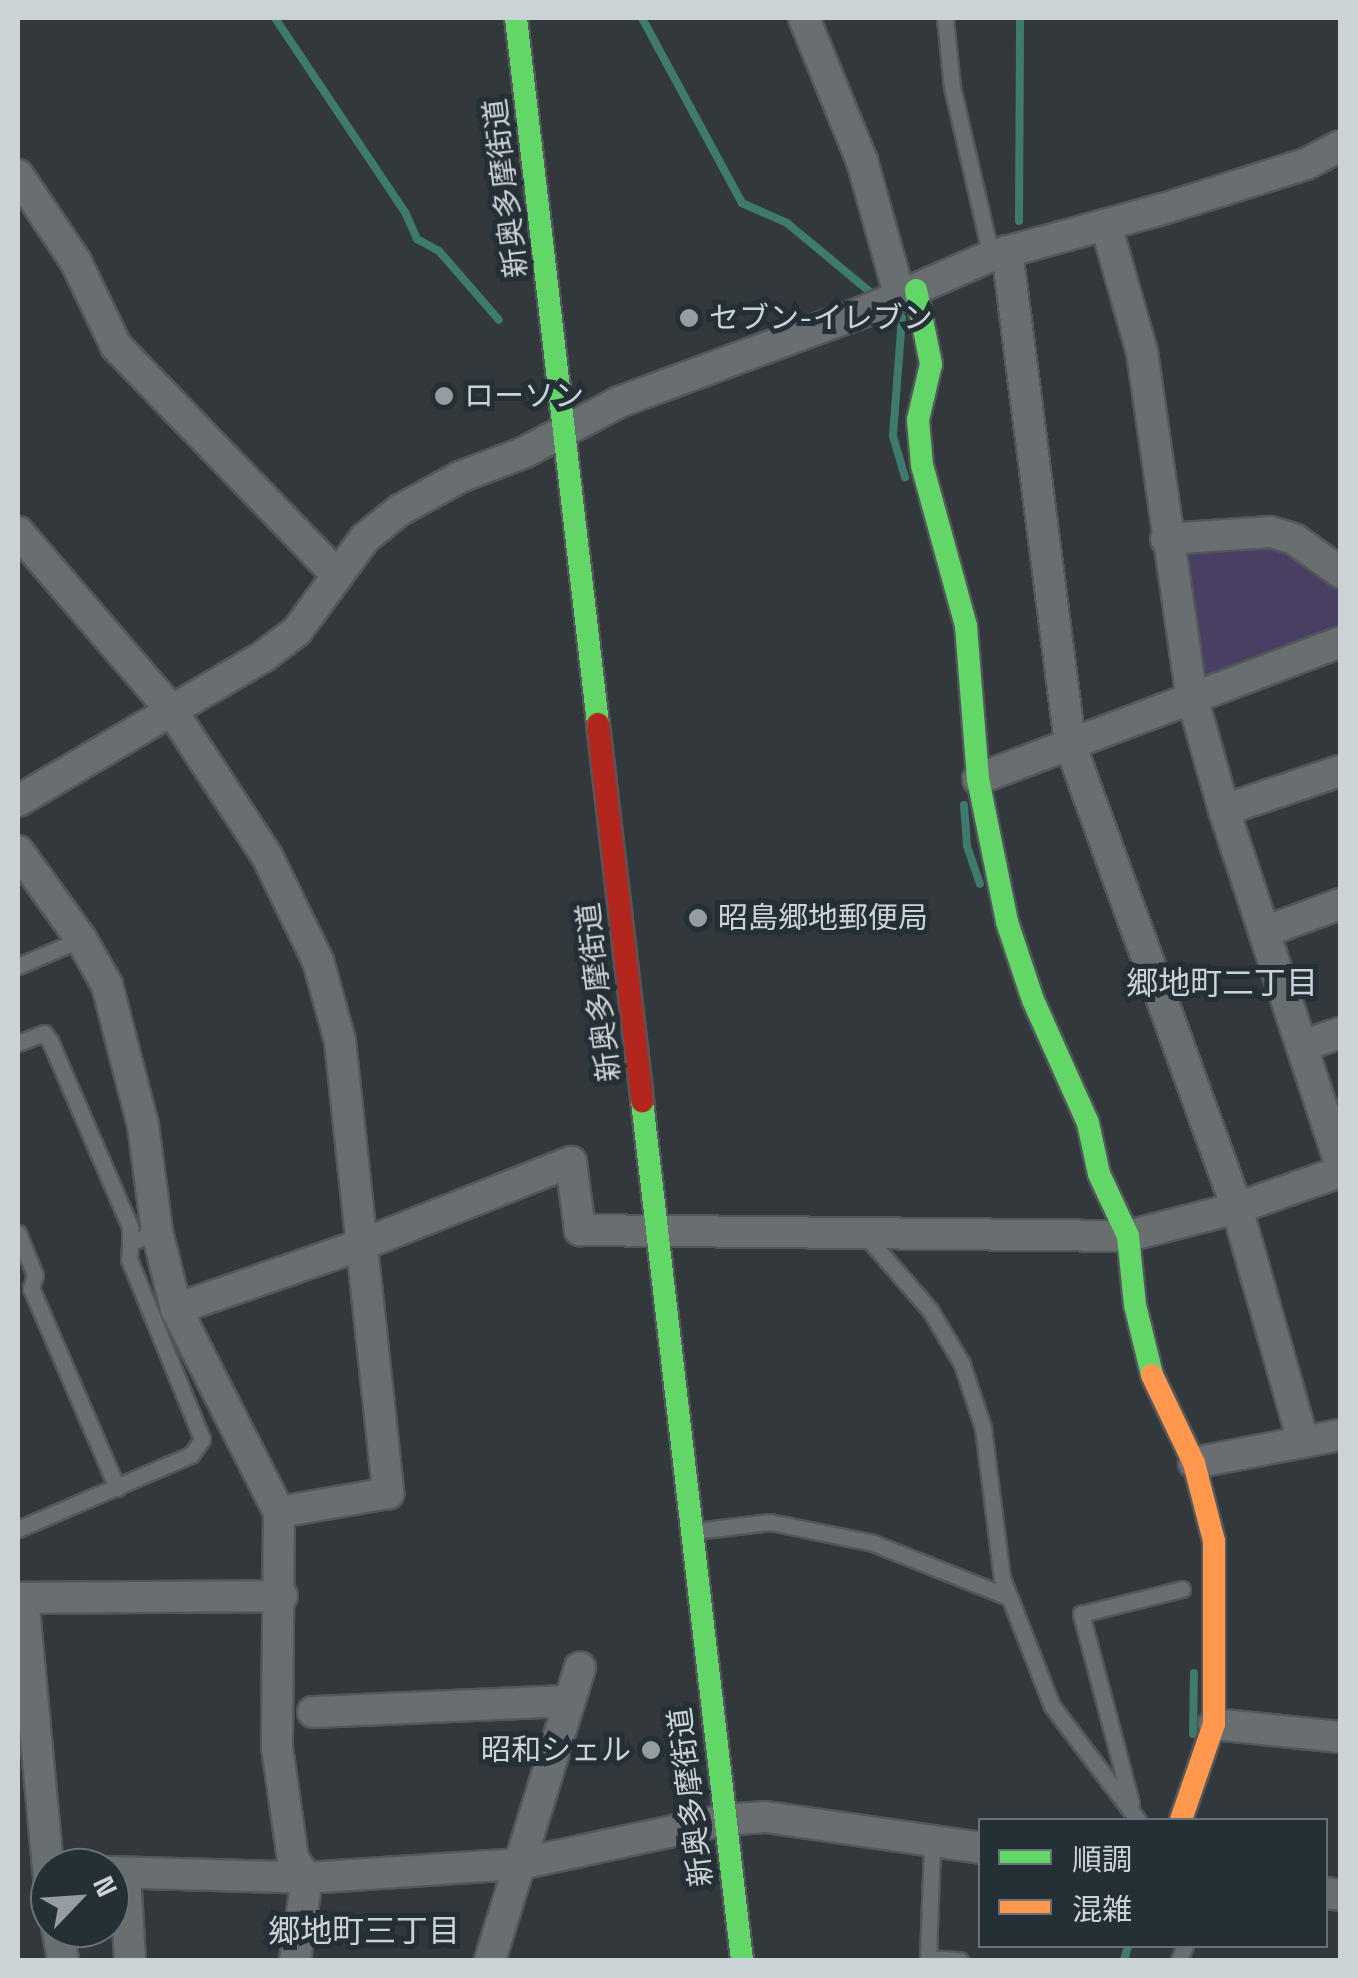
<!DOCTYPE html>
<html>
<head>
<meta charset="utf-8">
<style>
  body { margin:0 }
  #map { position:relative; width:1358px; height:1978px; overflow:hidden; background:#33383d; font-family:"Space Grotesk","Noto Sans JP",sans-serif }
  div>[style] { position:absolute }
  .green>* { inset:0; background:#493f63 }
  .stream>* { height:8px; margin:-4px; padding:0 4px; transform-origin:4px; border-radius:4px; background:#3f7a6f }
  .roads { filter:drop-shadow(2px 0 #51575a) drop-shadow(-2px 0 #51575a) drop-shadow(0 2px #51575a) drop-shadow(0 -2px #51575a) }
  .lane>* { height:15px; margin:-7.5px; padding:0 7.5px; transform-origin:7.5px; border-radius:7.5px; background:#696e71 }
  .street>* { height:30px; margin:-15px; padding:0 15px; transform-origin:15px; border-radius:15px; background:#696e71 }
  .fast>* { height:22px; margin:-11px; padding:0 11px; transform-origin:11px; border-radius:11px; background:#63d668 }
  .slow>* { height:22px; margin:-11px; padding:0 11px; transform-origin:11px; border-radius:11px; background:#ff974d }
  .jam>* { height:22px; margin:-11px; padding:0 11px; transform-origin:11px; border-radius:11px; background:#b3261e }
  .dots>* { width:28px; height:28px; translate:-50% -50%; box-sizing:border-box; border:5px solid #252f36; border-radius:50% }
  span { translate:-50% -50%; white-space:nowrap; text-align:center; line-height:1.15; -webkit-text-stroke:10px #252f36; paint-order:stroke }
  .street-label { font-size:30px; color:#ccd3d7 }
  .poi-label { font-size:30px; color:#ccd3d7 }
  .left { translate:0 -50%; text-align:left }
  .right { translate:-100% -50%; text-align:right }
  .neighbourhood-label { font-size:32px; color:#ccd3d7 }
  .frame { position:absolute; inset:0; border:20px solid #ccd3d7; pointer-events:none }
  .legend { position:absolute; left:978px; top:1818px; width:350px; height:130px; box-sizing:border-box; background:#252f36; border:2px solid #687176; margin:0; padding:12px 18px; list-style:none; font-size:30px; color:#ccd3d7 }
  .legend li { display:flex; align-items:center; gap:20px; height:50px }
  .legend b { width:50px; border:2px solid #687176 }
  .north { position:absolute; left:30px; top:1848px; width:100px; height:100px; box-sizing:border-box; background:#252f36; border:2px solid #687176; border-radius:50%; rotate:65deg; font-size:28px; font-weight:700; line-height:40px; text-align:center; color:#ccd3d7 }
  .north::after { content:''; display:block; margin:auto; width:35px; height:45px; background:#969da1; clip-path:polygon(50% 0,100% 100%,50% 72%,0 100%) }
</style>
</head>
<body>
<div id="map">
  <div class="green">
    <div style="clip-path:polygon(1268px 540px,1289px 548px,1340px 587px,1340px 629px,1216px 678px,1200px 670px,1180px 549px)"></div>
  </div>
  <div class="stream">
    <div style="left:275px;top:18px;width:234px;rotate:56.2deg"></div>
    <div style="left:405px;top:212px;width:30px;rotate:66deg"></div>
    <div style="left:417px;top:239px;width:25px;rotate:29deg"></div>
    <div style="left:439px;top:251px;width:91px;rotate:49deg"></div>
    <div style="left:642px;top:18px;width:210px;rotate:61.6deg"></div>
    <div style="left:742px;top:203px;width:49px;rotate:24deg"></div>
    <div style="left:787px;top:223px;width:116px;rotate:39.7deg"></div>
    <div style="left:1019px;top:221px;width:203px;rotate:-89.7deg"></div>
    <div style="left:891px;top:309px;width:14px;rotate:39deg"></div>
    <div style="left:902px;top:318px;width:118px;rotate:94.4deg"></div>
    <div style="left:893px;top:436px;width:43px;rotate:73.7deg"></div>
    <div style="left:964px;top:805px;width:41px;rotate:85.8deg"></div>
    <div style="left:967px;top:846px;width:40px;rotate:71.1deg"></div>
    <div style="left:1193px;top:1734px;width:61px;rotate:-89.1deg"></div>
    <div style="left:1124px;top:1960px;width:15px;rotate:-74deg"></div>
  </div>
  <div class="roads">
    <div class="lane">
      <div style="left:945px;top:18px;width:69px;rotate:84.2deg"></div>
      <div style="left:952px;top:87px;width:173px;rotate:77deg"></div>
      <div style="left:18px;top:966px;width:69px;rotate:-23.2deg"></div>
      <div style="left:18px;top:1043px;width:28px;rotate:-21deg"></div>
      <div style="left:44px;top:1033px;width:10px;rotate:53deg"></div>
      <div style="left:50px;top:1041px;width:202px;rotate:66.7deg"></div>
      <div style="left:130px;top:1227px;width:16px;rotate:90deg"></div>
      <div style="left:130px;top:1243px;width:30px;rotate:-24deg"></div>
      <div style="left:18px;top:1233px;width:45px;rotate:68deg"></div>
      <div style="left:35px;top:1275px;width:14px;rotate:107deg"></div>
      <div style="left:31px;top:1288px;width:218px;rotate:66.7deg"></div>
      <div style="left:865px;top:1235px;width:99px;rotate:49.1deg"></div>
      <div style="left:930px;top:1310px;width:63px;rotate:59.3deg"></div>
      <div style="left:962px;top:1364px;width:67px;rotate:71.8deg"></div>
      <div style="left:983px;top:1428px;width:151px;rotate:82.8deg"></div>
      <div style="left:1002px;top:1578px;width:137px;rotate:68.7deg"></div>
      <div style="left:1052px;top:1706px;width:143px;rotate:53deg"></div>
      <div style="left:18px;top:1529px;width:188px;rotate:-23.2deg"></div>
      <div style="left:191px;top:1455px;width:19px;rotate:-55deg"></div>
      <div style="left:202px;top:1439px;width:194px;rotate:-112.1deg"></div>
      <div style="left:129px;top:1259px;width:16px;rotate:-86deg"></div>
      <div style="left:695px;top:1531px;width:76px;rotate:-6.8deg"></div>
      <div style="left:770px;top:1522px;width:105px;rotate:11.5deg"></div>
      <div style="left:873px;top:1543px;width:146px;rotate:21.7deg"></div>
      <div style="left:1131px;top:1803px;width:196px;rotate:-104.8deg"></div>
      <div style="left:1081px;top:1614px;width:104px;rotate:-13.9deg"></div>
      <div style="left:932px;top:1844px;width:114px;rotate:92deg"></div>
      <div style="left:928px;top:1958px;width:32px;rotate:4deg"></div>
      <div style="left:1179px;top:1960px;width:15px;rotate:-67deg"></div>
    </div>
    <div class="street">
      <div style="left:804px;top:18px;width:154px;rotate:67.9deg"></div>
      <div style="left:862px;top:161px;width:141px;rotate:74.4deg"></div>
      <div style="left:18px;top:175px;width:105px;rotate:56.3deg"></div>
      <div style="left:76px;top:262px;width:93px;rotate:64.5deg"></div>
      <div style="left:116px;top:346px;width:318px;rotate:46deg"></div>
      <div style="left:1106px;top:225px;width:132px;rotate:74.2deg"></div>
      <div style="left:1142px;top:352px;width:349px;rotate:81.8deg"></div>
      <div style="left:1192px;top:697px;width:117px;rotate:74.2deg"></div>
      <div style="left:1224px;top:810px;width:372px;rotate:71.8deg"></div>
      <div style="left:1007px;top:251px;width:497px;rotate:82.7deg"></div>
      <div style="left:1070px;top:744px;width:493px;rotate:70.2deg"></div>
      <div style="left:1237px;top:1208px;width:243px;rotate:74.2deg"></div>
      <div style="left:18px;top:532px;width:236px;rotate:49.3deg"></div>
      <div style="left:172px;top:711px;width:173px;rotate:56.8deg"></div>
      <div style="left:267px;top:856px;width:117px;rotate:64.1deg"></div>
      <div style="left:318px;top:961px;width:83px;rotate:74.6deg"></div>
      <div style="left:340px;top:1041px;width:455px;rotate:83.9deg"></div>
      <div style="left:388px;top:1493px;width:111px;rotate:170.1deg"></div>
      <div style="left:1166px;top:539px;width:105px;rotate:-3.8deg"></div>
      <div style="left:1271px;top:532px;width:24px;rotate:17deg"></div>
      <div style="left:1294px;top:539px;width:57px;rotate:35.7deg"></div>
      <div style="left:978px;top:779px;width:387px;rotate:-20.7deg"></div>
      <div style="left:18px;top:801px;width:286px;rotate:-30.5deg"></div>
      <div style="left:264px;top:656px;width:41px;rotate:-37.1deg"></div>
      <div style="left:297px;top:631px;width:115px;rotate:-53.8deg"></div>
      <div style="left:365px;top:538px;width:45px;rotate:-38.7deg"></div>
      <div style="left:400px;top:510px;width:68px;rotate:-28.8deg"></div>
      <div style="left:460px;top:477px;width:70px;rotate:-21deg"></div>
      <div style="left:525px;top:452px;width:106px;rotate:-28deg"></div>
      <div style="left:619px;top:402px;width:268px;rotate:-20.3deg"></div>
      <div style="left:870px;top:309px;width:132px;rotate:-23.7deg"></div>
      <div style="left:991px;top:256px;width:178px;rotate:-15.3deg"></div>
      <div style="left:1163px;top:209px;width:150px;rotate:-17.5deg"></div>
      <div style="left:1306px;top:164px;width:38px;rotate:-28deg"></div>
      <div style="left:1224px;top:810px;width:122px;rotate:-18.6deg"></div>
      <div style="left:18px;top:851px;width:108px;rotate:54.4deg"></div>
      <div style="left:81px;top:939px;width:53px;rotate:60.5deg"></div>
      <div style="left:107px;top:985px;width:145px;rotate:75.6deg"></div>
      <div style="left:143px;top:1125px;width:107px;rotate:82.5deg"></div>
      <div style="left:157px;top:1231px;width:80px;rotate:76.3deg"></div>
      <div style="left:176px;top:1309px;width:228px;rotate:63.1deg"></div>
      <div style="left:279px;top:1512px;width:235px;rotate:90.5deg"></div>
      <div style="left:277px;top:1747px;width:113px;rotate:81.9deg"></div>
      <div style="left:293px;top:1859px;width:24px;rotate:54deg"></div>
      <div style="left:307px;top:1878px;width:83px;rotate:98.3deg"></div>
      <div style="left:1264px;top:932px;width:81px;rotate:-20.2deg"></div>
      <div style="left:1302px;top:1046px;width:40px;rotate:-18.9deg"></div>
      <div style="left:176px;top:1309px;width:196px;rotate:-19.1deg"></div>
      <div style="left:361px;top:1245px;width:226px;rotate:-21.6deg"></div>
      <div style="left:571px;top:1162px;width:69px;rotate:82.5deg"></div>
      <div style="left:580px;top:1230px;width:548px;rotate:0.63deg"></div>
      <div style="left:1128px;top:1236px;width:113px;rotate:-14.4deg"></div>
      <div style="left:1237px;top:1208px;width:109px;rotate:-19.3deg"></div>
      <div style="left:1194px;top:1463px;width:149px;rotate:-10.9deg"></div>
      <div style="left:18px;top:1598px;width:264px;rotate:-0.4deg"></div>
      <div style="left:23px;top:1598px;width:292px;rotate:84.7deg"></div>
      <div style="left:313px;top:1712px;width:256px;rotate:-2.5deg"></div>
      <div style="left:1214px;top:1724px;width:127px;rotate:5.9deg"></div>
      <div style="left:110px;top:1872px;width:197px;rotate:1.7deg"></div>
      <div style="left:307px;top:1878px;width:213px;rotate:-3.8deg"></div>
      <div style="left:520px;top:1864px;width:208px;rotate:-12.2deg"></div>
      <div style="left:723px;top:1820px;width:43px;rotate:-4deg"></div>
      <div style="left:766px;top:1817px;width:217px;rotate:8.2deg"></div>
      <div style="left:125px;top:1873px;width:87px;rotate:86.7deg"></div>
      <div style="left:1326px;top:1893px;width:14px;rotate:8deg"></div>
      <div style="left:57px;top:1928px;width:33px;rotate:79deg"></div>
      <div style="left:490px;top:1960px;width:306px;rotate:-72.9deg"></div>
    </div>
    <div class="fast">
      <div style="left:516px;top:18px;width:711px;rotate:83.37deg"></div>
      <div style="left:916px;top:290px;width:76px;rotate:78.5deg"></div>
      <div style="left:931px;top:364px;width:57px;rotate:103.1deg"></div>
      <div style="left:918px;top:420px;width:45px;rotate:84.9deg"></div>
      <div style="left:922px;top:465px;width:167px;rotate:74.7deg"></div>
      <div style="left:966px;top:626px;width:153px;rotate:85.5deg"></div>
      <div style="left:978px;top:779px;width:146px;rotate:78.5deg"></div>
      <div style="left:1007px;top:922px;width:82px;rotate:71.6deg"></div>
      <div style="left:1033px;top:1000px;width:135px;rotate:65.9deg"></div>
      <div style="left:1088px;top:1123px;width:52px;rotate:77.8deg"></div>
      <div style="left:1099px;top:1174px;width:68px;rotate:64.9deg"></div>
      <div style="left:1128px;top:1236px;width:69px;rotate:84.2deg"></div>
      <div style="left:1135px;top:1305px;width:72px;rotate:76.3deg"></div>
      <div style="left:642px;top:1101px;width:865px;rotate:83.36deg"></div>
    </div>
    <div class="slow">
      <div style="left:1152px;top:1375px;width:98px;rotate:64.5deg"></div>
      <div style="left:1194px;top:1463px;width:81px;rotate:75.6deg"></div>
      <div style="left:1214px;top:1541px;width:183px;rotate:90deg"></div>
      <div style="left:1214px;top:1724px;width:102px;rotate:109deg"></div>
    </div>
    <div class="jam">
      <div style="left:598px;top:724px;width:380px;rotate:83.3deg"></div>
    </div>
  </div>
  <div class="dots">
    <div style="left:689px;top:318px;background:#969da1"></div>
    <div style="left:444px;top:396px;background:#969da1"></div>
    <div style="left:698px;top:918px;background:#969da1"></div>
    <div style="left:651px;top:1750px;background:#969da1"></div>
  </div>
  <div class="street-label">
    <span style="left:506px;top:188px;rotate:-97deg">新奥多摩街道</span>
    <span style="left:599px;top:992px;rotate:-97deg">新奥多摩街道</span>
    <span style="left:691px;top:1797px;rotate:-97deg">新奥多摩街道</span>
  </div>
  <div class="poi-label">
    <span class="left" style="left:709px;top:318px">セブン-イレブン</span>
    <span class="left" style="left:464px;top:396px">ローソン</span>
    <span class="left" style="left:718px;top:918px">昭島郷地郵便局</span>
    <span class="right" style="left:631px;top:1750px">昭和シェル</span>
  </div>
  <div class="neighbourhood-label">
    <span style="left:1222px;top:983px">郷地町二丁目</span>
    <span style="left:364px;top:1931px">郷地町三丁目</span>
  </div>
  <div class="frame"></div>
  <ul class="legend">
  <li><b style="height:12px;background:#63d668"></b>順調</li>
  <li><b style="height:12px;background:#ff974d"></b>混雑</li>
  </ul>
  <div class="north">N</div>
</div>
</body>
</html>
